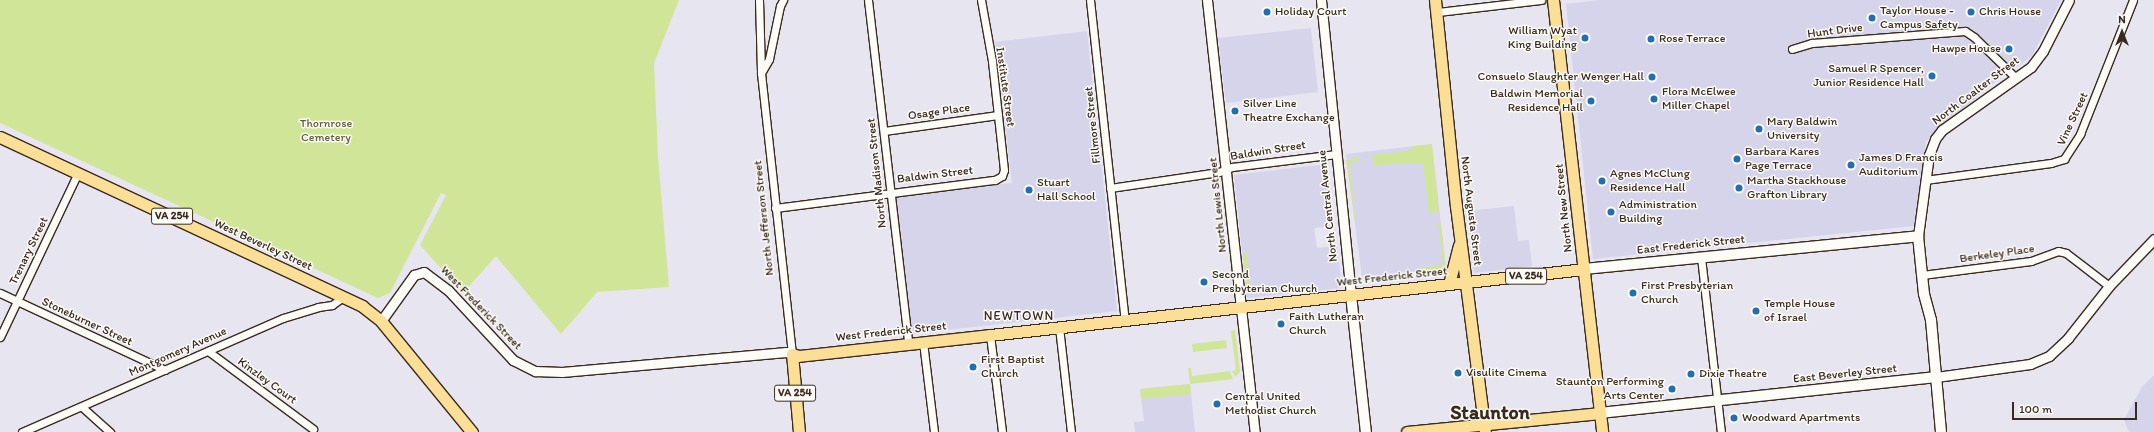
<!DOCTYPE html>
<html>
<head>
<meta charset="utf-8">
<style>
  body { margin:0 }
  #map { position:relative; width:2154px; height:432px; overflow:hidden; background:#e6e5f0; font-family:Itim,sans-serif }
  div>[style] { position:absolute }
  .built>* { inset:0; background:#d6d4eb }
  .green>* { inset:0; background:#d1e599 }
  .roads { filter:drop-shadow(1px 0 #3b2a1e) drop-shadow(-1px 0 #3b2a1e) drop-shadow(0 1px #3b2a1e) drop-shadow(0 -1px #3b2a1e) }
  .minor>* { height:7px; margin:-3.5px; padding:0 3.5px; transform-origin:3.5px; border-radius:3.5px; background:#fdfcf7 }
  .tertiary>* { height:9px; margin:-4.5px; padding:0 4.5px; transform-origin:4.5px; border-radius:4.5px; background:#fdfcf7 }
  .secondary>* { height:10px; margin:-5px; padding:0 5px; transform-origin:5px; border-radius:5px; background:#fdfcf7 }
  .primary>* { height:11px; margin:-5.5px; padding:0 5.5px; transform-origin:5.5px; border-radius:5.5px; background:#fbdf96 }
  .dots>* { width:11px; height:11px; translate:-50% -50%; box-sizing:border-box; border:2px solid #fdfcf7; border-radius:50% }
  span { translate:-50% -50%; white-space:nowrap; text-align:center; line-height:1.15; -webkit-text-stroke:3px #fdfcf7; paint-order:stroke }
  .shield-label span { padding:1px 3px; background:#fdfcf7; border:1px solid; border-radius:3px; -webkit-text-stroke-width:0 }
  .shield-label { font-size:11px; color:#3b2a1e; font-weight:700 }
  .poi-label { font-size:12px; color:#3b2a1e }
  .left { translate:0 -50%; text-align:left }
  .right { translate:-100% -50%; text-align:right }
  .street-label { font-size:12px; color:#3b2a1e }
  .park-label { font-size:12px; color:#60593d }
  .neighbourhood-label { font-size:13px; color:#3b2a1e; letter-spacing:1px }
  .town-label { font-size:20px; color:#3b2a1e; font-weight:700 }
  .north { position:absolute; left:2102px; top:12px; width:40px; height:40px; -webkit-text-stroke:3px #fdfcf7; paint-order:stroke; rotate:0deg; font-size:11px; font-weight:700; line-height:16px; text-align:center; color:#3b2a1e }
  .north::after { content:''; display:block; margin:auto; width:14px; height:18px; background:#3b2a1e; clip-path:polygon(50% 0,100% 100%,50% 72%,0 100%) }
  .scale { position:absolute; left:2012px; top:402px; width:125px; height:18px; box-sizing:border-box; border:2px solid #3b2a1e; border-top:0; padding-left:5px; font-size:12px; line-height:14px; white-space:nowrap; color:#3b2a1e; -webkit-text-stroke:3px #fdfcf7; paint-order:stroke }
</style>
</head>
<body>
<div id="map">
  <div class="built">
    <div style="clip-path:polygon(1600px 0,2061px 0,2032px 56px,1988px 87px,1926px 141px,1914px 226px,1593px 259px,1566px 4px)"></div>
    <div style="clip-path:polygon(1311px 28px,1318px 92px,1226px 103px,1218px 38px)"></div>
    <div style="clip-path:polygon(1087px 31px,1117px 311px,911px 334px,896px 196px,1012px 183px,995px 42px)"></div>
    <div style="clip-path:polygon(1432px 144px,1446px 269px,1362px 278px,1346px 154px)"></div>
    <div style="clip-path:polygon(1327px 164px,1334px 226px,1314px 228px,1317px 248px,1337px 246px,1342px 288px,1247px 298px,1234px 175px)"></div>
    <div style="clip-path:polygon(1514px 206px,1518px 241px,1529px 240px,1532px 266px,1474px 273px,1467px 211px)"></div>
    <div style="clip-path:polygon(2154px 375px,2154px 432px,2129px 432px,2124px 420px,2142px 387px)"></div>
    <div style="clip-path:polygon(1190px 384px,1195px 432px,1135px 432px,1134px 422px,1144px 421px,1140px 389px)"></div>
  </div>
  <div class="green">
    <div style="clip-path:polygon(0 0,679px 0,654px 63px,658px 157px,669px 287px,597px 292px,561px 334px,496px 256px,463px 293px,420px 245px,446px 195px,441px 193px,390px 293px,378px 298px,0 123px)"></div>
    <div style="clip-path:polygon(1432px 144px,1439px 212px,1429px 213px,1423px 163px,1374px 165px,1372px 155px,1408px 151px,1414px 146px)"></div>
    <div style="clip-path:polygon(1359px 157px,1359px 161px,1349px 163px,1356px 222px,1355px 222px,1346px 160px)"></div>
    <div style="clip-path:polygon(1441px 224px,1446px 269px,1419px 272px,1419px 268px,1443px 265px,1439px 228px,1432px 228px)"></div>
    <div style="clip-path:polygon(1243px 254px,1247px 254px,1251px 290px,1247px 290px)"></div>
    <div style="clip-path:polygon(1235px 330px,1240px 372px,1235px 377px,1232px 371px,1236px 370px,1231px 331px)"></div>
    <div style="clip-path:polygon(1226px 340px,1227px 348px,1193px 352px,1192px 344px)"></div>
    <div style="clip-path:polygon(1188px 368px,1191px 368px,1192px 376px,1230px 371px,1233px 379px,1190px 384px,1191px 394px,1141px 399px,1140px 389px,1190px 384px)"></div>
  </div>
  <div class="roads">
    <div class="minor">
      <div style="left:759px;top:0;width:73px;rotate:88.4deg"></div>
      <div style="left:761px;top:73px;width:283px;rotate:83.7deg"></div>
      <div style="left:868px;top:0;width:345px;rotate:83.3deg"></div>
      <div style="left:1090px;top:0;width:322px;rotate:83.8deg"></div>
      <div style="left:1437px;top:12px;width:105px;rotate:-6.6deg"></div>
      <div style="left:1792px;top:49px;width:21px;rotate:-17deg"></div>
      <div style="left:1812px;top:43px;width:153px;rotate:-4.5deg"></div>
      <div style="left:1965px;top:31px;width:11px;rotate:34deg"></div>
      <div style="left:1974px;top:37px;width:59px;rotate:44.3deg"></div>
      <div style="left:761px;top:73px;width:16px;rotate:-60deg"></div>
      <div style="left:769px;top:59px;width:54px;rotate:-78.3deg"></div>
      <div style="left:780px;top:6px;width:7px;rotate:-63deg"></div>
      <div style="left:884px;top:131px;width:115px;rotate:-8deg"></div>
      <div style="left:1925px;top:180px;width:127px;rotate:-7.7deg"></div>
      <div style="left:2051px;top:163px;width:14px;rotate:-17deg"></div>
      <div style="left:2064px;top:159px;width:30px;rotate:-57deg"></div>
      <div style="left:2080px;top:134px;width:144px;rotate:-68.4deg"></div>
      <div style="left:1110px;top:188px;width:110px;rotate:-8.4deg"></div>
      <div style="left:1219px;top:172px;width:14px;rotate:-21deg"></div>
      <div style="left:1232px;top:167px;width:105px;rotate:-7.1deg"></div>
      <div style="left:775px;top:208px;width:222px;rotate:-7.3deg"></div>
      <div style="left:995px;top:180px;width:8px;rotate:-30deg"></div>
      <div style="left:1002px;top:176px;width:6px;rotate:-72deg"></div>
      <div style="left:1004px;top:170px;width:110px;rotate:-96.3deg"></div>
      <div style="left:992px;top:61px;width:62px;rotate:-100.2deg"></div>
      <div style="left:1701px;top:257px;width:176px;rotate:83.5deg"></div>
      <div style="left:1922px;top:275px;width:110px;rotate:-7.3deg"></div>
      <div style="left:2031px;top:261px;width:29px;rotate:-20deg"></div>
      <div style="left:2058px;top:251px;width:8px;rotate:14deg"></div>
      <div style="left:2066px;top:253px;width:54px;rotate:37.5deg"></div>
      <div style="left:0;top:293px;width:182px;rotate:25deg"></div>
      <div style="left:1059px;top:327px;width:106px;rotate:83.5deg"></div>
      <div style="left:990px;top:335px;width:98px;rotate:82.9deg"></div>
      <div style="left:0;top:337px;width:182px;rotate:-64.6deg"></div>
      <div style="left:923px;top:342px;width:91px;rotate:83deg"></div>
      <div style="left:208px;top:351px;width:131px;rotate:36.6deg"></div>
      <div style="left:82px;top:407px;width:38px;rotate:42deg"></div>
      <div style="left:22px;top:432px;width:285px;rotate:-23.6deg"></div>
      <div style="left:283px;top:318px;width:37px;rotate:-17deg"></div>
      <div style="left:318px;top:307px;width:14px;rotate:-8deg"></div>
      <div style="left:332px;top:305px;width:14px;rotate:-36deg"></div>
    </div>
    <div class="tertiary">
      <div style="left:1207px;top:0;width:435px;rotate:83.7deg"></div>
      <div style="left:1321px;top:0;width:297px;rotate:84.2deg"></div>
      <div style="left:1918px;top:236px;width:82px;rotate:-82.3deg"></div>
      <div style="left:1929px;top:155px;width:17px;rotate:-69deg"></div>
      <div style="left:1935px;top:139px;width:11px;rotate:-52deg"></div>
      <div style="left:1942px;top:130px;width:109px;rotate:-35.3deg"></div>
      <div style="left:2031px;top:67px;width:20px;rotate:-53deg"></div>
      <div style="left:2043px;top:51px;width:57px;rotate:-63deg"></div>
      <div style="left:381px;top:321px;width:57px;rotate:-54.3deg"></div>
      <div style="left:414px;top:275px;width:10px;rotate:-17deg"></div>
      <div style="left:424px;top:272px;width:30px;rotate:37deg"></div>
      <div style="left:448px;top:290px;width:96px;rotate:47.1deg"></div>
      <div style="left:513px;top:360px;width:25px;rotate:27deg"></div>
      <div style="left:535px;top:371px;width:27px;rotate:2deg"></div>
      <div style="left:562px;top:372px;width:225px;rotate:-5.1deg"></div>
      <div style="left:786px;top:352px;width:6px;rotate:18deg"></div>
      <div style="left:1936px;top:377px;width:95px;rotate:-7.9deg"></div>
      <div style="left:2030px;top:364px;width:21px;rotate:-23deg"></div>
      <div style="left:2049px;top:356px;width:26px;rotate:-43deg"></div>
      <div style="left:2068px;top:338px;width:66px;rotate:-51.7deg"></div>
      <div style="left:2109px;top:286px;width:65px;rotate:-46.2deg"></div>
    </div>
    <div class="secondary">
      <div style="left:1584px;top:269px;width:336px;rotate:-5.6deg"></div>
      <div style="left:1918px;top:236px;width:58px;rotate:84.1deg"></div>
      <div style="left:1924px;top:294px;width:27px;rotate:75deg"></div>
      <div style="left:1931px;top:320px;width:112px;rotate:84.9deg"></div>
      <div style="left:1351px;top:295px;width:138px;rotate:83.8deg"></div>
      <div style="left:1600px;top:413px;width:338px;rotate:-6.1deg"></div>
    </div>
    <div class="primary">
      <div style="left:1435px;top:0;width:207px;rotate:84.2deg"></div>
      <div style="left:1456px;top:206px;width:228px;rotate:82.7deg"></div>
      <div style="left:1553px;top:0;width:435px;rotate:83.5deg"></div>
      <div style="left:0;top:137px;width:400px;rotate:25deg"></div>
      <div style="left:362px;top:306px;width:24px;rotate:38deg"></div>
      <div style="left:381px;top:321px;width:144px;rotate:50.7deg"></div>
      <div style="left:1449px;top:284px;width:40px;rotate:-75.6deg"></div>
      <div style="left:799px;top:432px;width:78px;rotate:-95.1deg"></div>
      <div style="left:792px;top:354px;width:6px;rotate:18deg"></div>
      <div style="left:798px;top:356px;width:193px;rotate:-6.2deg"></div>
      <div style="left:990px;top:335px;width:598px;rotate:-6.34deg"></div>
      <div style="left:1407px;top:432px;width:194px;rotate:-5.6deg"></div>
    </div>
  </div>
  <div class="dots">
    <div style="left:1267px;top:12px;background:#1f6fb2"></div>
    <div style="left:1971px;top:12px;background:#1f6fb2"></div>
    <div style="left:1872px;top:18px;background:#1f6fb2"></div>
    <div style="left:1585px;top:38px;background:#1f6fb2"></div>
    <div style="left:1651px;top:39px;background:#1f6fb2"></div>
    <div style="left:2009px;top:49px;background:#1f6fb2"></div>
    <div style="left:1932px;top:76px;background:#1f6fb2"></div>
    <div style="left:1652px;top:77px;background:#1f6fb2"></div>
    <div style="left:1654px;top:99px;background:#1f6fb2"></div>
    <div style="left:1591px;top:101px;background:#1f6fb2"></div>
    <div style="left:1235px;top:111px;background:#1f6fb2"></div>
    <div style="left:1759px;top:129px;background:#1f6fb2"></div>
    <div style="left:1737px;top:159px;background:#1f6fb2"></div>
    <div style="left:1851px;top:165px;background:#1f6fb2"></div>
    <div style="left:1602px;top:181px;background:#1f6fb2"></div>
    <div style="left:1739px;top:188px;background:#1f6fb2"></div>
    <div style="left:1029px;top:190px;background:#1f6fb2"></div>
    <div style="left:1611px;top:212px;background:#1f6fb2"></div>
    <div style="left:1204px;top:282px;background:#1f6fb2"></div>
    <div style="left:1633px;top:293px;background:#1f6fb2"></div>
    <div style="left:1756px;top:311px;background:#1f6fb2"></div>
    <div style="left:1281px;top:324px;background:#1f6fb2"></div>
    <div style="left:973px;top:367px;background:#1f6fb2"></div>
    <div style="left:1458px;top:373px;background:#1f6fb2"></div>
    <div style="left:1691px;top:374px;background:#1f6fb2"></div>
    <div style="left:1672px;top:389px;background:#1f6fb2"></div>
    <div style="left:1217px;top:404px;background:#1f6fb2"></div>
    <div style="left:1734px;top:418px;background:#1f6fb2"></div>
  </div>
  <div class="shield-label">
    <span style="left:172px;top:216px">VA 254</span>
    <span style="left:1526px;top:276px">VA 254</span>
    <span style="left:795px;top:393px">VA 254</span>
  </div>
  <div class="poi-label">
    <span class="left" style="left:1880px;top:18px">Taylor House -<br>Campus Safety</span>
    <span class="left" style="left:1275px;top:12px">Holiday Court</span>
    <span class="left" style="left:1979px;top:12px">Chris House</span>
    <span class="right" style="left:1577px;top:38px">William Wyat<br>King Building</span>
    <span class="left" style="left:1659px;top:39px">Rose Terrace</span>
    <span class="right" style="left:2001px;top:49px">Hawpe House</span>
    <span class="right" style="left:1924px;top:76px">Samuel R Spencer,<br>Junior Residence Hall</span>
    <span class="right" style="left:1644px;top:77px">Consuelo Slaughter Wenger Hall</span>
    <span class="left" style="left:1662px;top:99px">Flora McElwee<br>Miller Chapel</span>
    <span class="right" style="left:1583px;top:101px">Baldwin Memorial<br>Residence Hall</span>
    <span class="left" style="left:1243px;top:111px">Silver Line<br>Theatre Exchange</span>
    <span class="left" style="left:1767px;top:129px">Mary Baldwin<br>University</span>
    <span class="left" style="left:1745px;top:159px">Barbara Kares<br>Page Terrace</span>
    <span class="left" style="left:1859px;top:165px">James D Francis<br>Auditorium</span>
    <span class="left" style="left:1610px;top:181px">Agnes McClung<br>Residence Hall</span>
    <span class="left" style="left:1747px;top:188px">Martha Stackhouse<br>Grafton Library</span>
    <span class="left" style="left:1037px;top:190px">Stuart<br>Hall School</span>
    <span class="left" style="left:1619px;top:212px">Administration<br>Building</span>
    <span class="left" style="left:1212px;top:282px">Second<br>Presbyterian Church</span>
    <span class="left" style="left:1641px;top:293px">First Presbyterian<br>Church</span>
    <span class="left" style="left:1764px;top:311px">Temple House<br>of Israel</span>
    <span class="left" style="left:1289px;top:324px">Faith Lutheran<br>Church</span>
    <span class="left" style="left:981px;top:367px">First Baptist<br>Church</span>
    <span class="left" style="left:1466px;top:373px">Visulite Cinema</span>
    <span class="left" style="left:1699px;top:374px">Dixie Theatre</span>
    <span class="right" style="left:1664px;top:389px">Staunton Performing<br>Arts Center</span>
    <span class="left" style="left:1225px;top:404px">Central United<br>Methodist Church</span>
    <span class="left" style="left:1742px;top:418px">Woodward Apartments</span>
  </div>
  <div class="street-label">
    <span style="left:1835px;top:31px;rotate:-7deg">Hunt Drive</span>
    <span style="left:1005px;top:87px;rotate:82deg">Institute Street</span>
    <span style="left:1976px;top:91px;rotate:-37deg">North Coalter Street</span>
    <span style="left:939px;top:112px;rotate:-8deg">Osage Place</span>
    <span style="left:2073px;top:119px;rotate:-65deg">Vine Street</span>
    <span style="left:1093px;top:125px;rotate:-96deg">Fillmore Street</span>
    <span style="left:1268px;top:151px;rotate:-9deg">Baldwin Street</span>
    <span style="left:877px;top:173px;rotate:-96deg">North Madison Street</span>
    <span style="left:935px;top:175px;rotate:-7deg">Baldwin Street</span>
    <span style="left:1218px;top:205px;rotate:-96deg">North Lewis Street</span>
    <span style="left:1328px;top:206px;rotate:-96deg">North Central Avenue</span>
    <span style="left:1564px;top:208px;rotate:-96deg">North New Street</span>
    <span style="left:1471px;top:211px;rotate:83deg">North Augusta Street</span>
    <span style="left:764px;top:218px;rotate:-96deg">North Jefferson Street</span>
    <span style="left:263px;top:245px;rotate:25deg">West Beverley Street</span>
    <span style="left:1691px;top:245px;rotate:-6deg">East Frederick Street</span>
    <span style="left:29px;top:251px;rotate:-64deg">Trenary Street</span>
    <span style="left:1997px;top:254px;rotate:-8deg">Berkeley Place</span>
    <span style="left:1392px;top:277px;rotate:-6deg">West Frederick Street</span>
    <span style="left:481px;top:308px;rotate:46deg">West Frederick Street</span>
    <span style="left:87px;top:322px;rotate:25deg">Stoneburner Street</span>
    <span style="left:891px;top:332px;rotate:-6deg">West Frederick Street</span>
    <span style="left:178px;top:352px;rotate:-24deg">Montgomery Avenue</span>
    <span style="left:1845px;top:374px;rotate:-6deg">East Beverley Street</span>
    <span style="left:267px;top:381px;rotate:36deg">Kinzley Court</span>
  </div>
  <div class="park-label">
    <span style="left:326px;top:131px">Thornrose<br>Cemetery</span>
  </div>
  <div class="neighbourhood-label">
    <span style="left:1019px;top:316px">NEWTOWN</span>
  </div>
  <div class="town-label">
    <span style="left:1490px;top:412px">Staunton</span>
  </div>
  <div class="north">N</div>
  <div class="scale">100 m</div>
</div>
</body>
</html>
